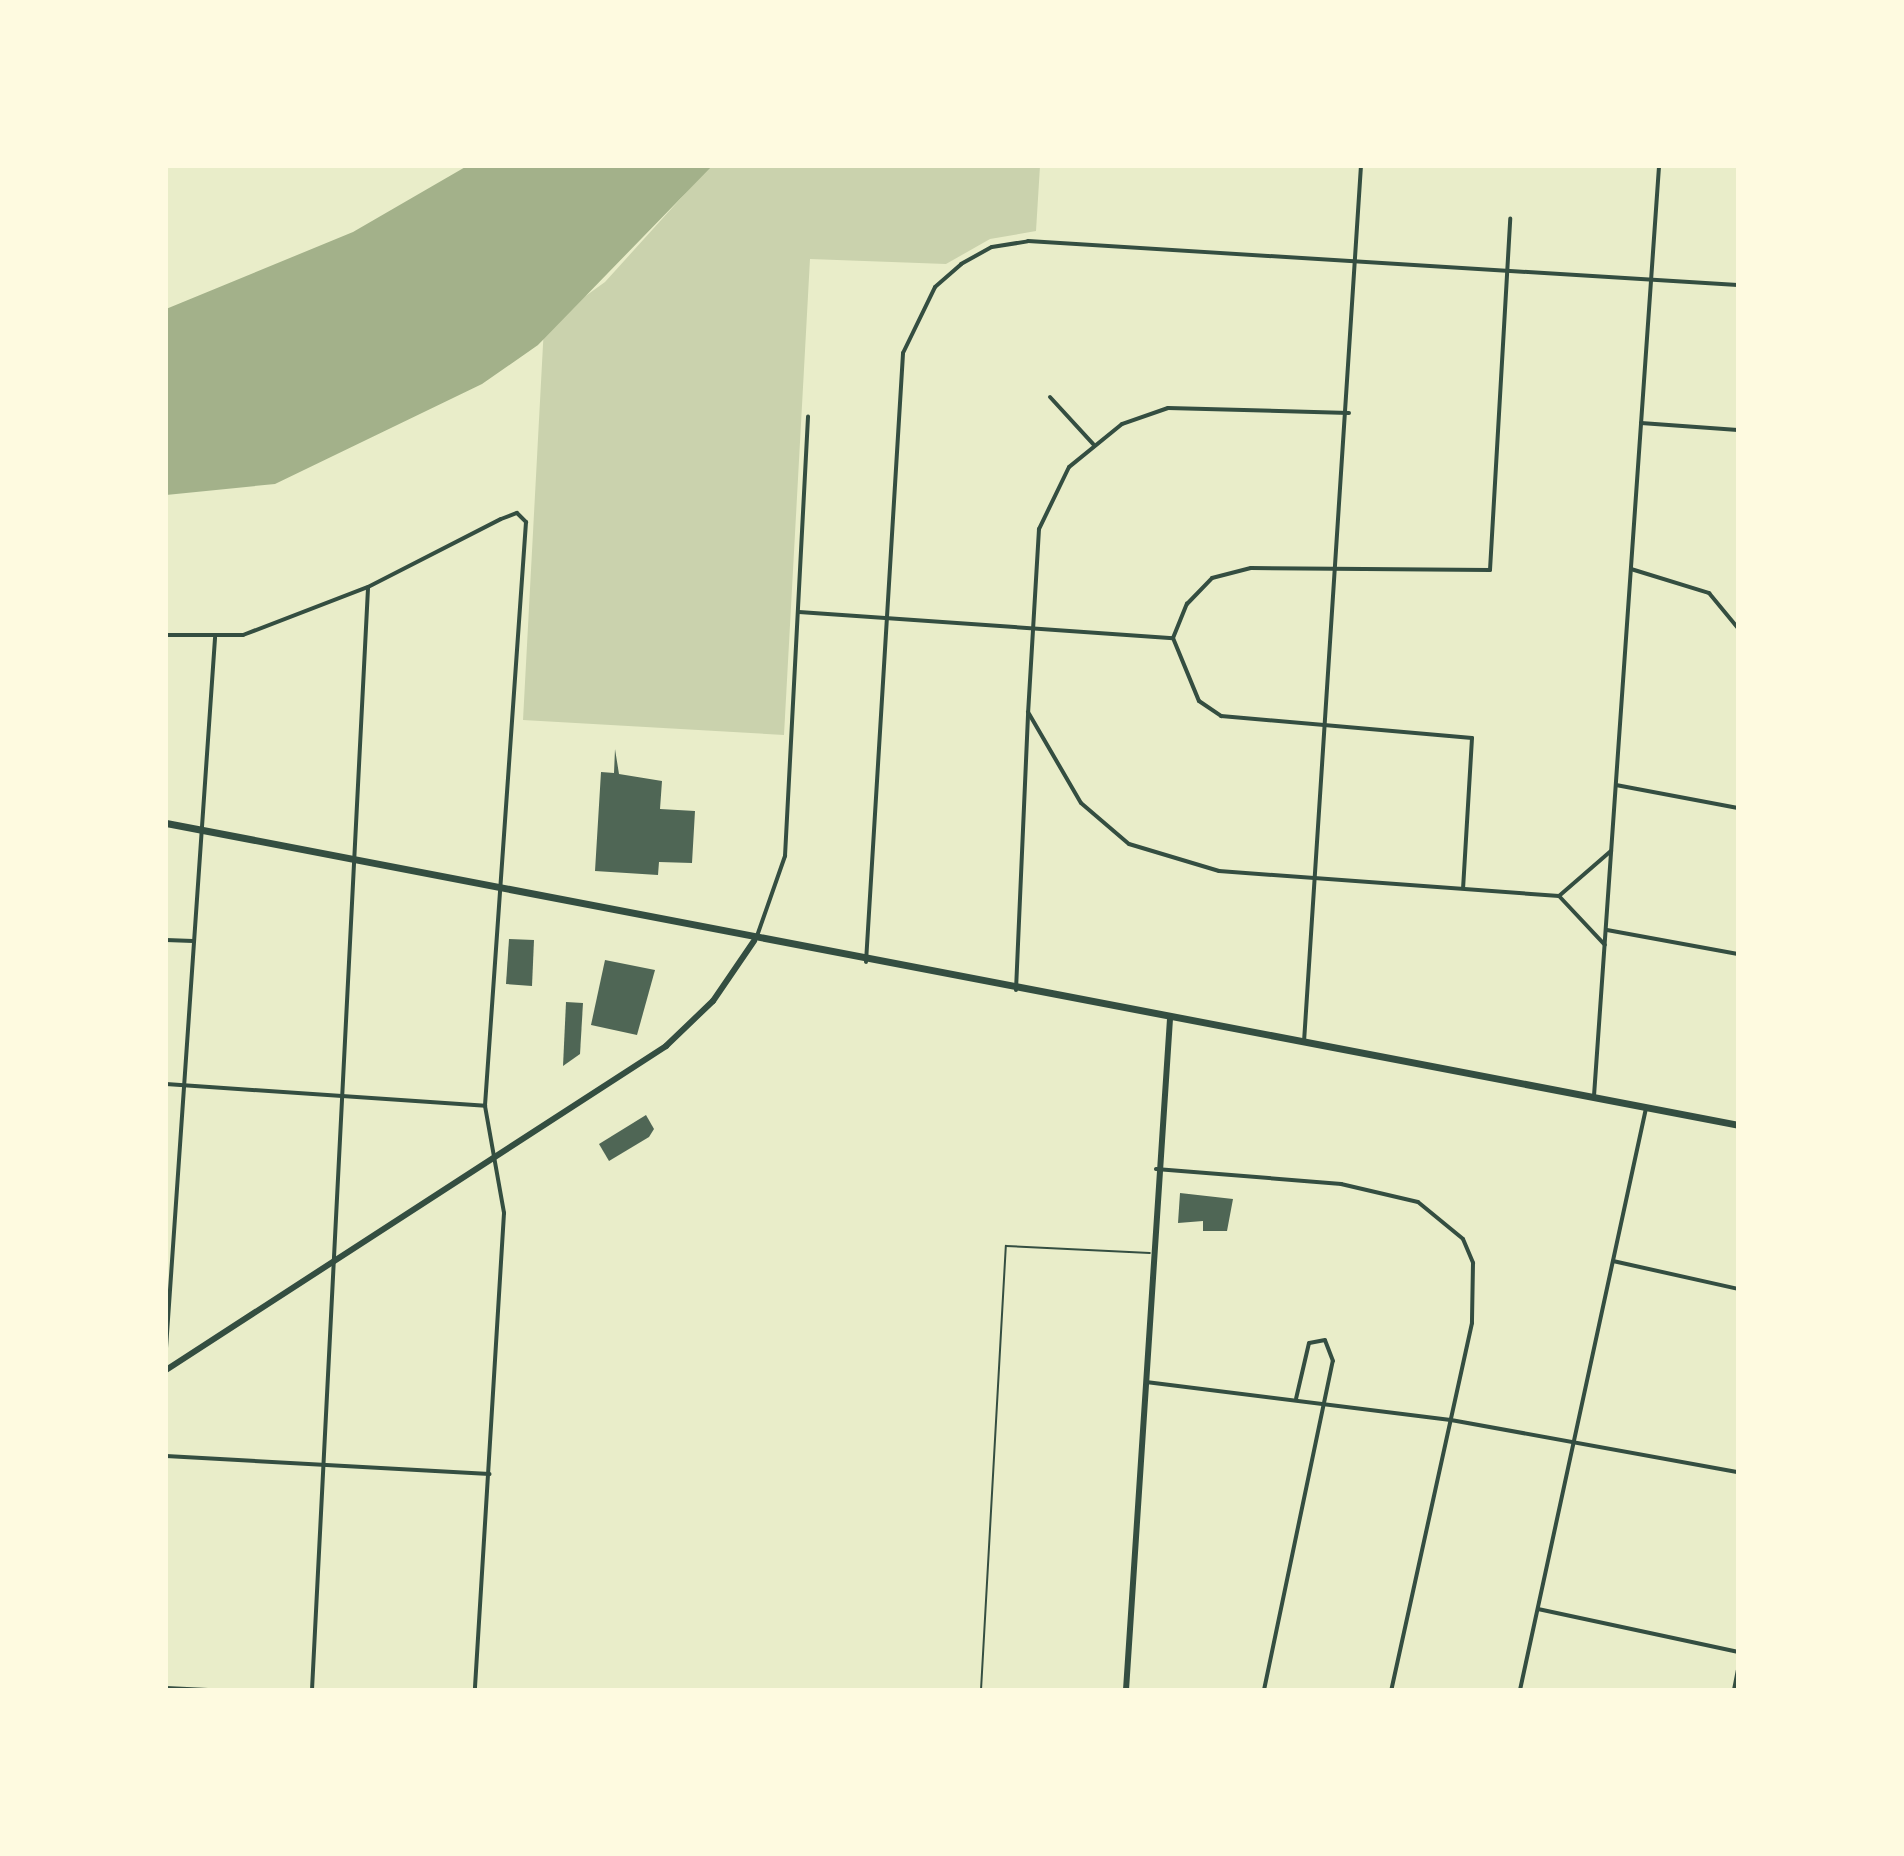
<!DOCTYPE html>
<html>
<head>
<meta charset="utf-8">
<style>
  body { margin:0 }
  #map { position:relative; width:1904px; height:1856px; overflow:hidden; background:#e9edc9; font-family:"Fira Sans Condensed",sans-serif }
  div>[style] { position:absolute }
  .green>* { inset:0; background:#cad2ad }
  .water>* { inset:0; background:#a3b18a }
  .building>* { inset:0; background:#4f6655 }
  .service>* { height:2px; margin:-1px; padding:0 1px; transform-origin:1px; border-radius:1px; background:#344e41 }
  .minor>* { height:4px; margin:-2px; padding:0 2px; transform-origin:2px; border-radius:2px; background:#344e41 }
  .tertiary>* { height:6px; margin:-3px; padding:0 3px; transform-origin:3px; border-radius:3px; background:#344e41 }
  .secondary>* { height:6px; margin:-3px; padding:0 3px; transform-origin:3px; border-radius:3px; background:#344e41 }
  .primary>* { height:7px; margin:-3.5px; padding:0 3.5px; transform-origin:3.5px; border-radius:3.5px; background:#344e41 }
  span { translate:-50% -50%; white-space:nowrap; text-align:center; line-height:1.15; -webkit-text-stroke:6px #fefae0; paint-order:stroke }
  .frame { position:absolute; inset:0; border:168px solid #fefae0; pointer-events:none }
</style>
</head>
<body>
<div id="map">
  <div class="green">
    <div style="clip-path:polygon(710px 166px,1040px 166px,1036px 231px,990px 239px,946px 264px,810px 259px,784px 735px,523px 720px,544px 326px,605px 282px)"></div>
  </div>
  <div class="water">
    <div style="clip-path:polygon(467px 166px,712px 166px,538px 345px,482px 384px,275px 484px,166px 495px,166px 309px,353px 232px)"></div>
  </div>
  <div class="building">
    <div style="clip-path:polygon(615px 749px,619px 774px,662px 781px,660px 809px,695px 811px,692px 863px,659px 862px,658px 875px,595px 871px,601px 772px,614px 773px)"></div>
    <div style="clip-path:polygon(509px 939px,534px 940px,532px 986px,506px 984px)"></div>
    <div style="clip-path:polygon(605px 960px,655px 970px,637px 1035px,591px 1025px)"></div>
    <div style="clip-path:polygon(566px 1002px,583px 1003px,580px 1054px,563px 1066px)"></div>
    <div style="clip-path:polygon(646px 1115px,654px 1129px,649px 1137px,609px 1161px,599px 1144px)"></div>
    <div style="clip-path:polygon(1180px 1193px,1233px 1199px,1227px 1231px,1203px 1231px,1203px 1221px,1178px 1223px)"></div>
  </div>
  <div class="service">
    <div style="left:981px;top:1690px;width:445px;rotate:-86.8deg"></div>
    <div style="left:1006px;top:1246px;width:144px;rotate:2.8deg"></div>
  </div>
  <div class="minor">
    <div style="left:1050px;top:397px;width:64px;rotate:47.5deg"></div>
    <div style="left:1349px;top:413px;width:181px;rotate:-178.4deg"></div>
    <div style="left:1168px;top:408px;width:49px;rotate:160.8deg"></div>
    <div style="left:1122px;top:424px;width:68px;rotate:140.9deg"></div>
    <div style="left:1069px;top:467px;width:69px;rotate:115.8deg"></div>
    <div style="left:1039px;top:529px;width:183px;rotate:93.4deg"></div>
    <div style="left:1028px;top:712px;width:105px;rotate:59.8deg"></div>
    <div style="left:1081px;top:803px;width:63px;rotate:40.5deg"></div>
    <div style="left:1129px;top:844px;width:94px;rotate:16.7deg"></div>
    <div style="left:1219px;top:871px;width:341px;rotate:4.2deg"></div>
    <div style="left:1559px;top:896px;width:69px;rotate:-40.9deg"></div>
    <div style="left:1641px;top:423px;width:97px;rotate:4.1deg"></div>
    <div style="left:1631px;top:569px;width:82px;rotate:17.1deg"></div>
    <div style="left:1709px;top:593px;width:45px;rotate:50.4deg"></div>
    <div style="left:799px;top:612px;width:375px;rotate:4deg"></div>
    <div style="left:166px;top:635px;width:77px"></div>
    <div style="left:243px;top:635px;width:134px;rotate:-21deg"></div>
    <div style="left:368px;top:587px;width:149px;rotate:-27.1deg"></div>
    <div style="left:501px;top:519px;width:17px;rotate:-21deg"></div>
    <div style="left:517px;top:513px;width:13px;rotate:45deg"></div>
    <div style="left:526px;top:522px;width:585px;rotate:94.02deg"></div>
    <div style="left:485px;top:1106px;width:109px;rotate:79.9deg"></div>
    <div style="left:504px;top:1213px;width:478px;rotate:93.5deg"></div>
    <div style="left:1173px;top:638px;width:37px;rotate:-68deg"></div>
    <div style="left:1187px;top:604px;width:36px;rotate:-46deg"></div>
    <div style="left:1212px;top:578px;width:40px;rotate:-14.4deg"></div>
    <div style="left:1251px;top:568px;width:239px;rotate:0.5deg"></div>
    <div style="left:1490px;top:570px;width:352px;rotate:-86.7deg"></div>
    <div style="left:1173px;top:638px;width:68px;rotate:67.6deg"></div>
    <div style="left:1199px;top:701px;width:27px;rotate:34deg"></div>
    <div style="left:1221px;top:716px;width:252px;rotate:5deg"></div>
    <div style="left:1472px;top:738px;width:150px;rotate:93.4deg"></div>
    <div style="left:1616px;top:785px;width:124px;rotate:10.7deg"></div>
    <div style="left:1559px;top:896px;width:67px;rotate:46.8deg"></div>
    <div style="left:1607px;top:930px;width:133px;rotate:10.4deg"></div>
    <div style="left:757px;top:936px;width:85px;rotate:-70.7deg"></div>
    <div style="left:785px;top:856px;width:440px;rotate:-87deg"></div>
    <div style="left:166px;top:940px;width:27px;rotate:2deg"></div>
    <div style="left:866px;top:962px;width:610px;rotate:-86.52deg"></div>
    <div style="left:903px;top:353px;width:73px;rotate:-64.1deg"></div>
    <div style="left:935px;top:287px;width:35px;rotate:-41deg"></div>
    <div style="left:961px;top:264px;width:35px;rotate:-29deg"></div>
    <div style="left:992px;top:247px;width:36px;rotate:-9deg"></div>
    <div style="left:1028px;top:241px;width:711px;rotate:3.55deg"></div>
    <div style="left:1016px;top:990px;width:277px;rotate:-87.5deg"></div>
    <div style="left:1304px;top:1042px;width:878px;rotate:-86.28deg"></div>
    <div style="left:166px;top:1084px;width:320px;rotate:3.9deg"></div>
    <div style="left:1594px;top:1096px;width:932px;rotate:-86deg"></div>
    <div style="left:1156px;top:1169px;width:186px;rotate:4.6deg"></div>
    <div style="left:1341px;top:1184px;width:79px;rotate:13.2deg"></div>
    <div style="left:1418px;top:1202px;width:58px;rotate:39.4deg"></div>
    <div style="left:1463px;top:1239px;width:26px;rotate:67deg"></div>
    <div style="left:1473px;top:1263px;width:60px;rotate:91deg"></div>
    <div style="left:1472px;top:1323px;width:376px;rotate:102.4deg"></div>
    <div style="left:1613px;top:1261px;width:128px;rotate:12.6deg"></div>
    <div style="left:166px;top:1348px;width:712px;rotate:-86.05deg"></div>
    <div style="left:1146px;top:1382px;width:307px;rotate:7.1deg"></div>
    <div style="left:1451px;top:1420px;width:292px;rotate:10.3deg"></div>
    <div style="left:166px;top:1456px;width:324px;rotate:3.2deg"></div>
    <div style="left:1538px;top:1609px;width:205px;rotate:12.1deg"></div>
    <div style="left:166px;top:1688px;width:42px;rotate:2.7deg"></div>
    <div style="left:312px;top:1690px;width:1104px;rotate:-87.09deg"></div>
    <div style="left:1264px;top:1690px;width:336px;rotate:-78.2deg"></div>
    <div style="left:1333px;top:1361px;width:22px;rotate:-111deg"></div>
    <div style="left:1325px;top:1340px;width:16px;rotate:169deg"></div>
    <div style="left:1309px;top:1343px;width:57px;rotate:103.1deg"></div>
    <div style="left:1520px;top:1690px;width:595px;rotate:-77.78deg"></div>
    <div style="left:1734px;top:1690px;width:20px;rotate:-79deg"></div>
  </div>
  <div class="tertiary">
    <div style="left:166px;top:1370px;width:596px;rotate:-32.94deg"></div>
    <div style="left:666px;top:1046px;width:65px;rotate:-43.8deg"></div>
    <div style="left:713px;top:1001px;width:73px;rotate:-55.7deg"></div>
  </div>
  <div class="secondary">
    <div style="left:1126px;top:1690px;width:672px;rotate:-86.25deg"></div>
  </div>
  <div class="primary">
    <div style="left:166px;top:823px;width:1601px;rotate:10.87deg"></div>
  </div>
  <div class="frame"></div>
</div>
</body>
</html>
